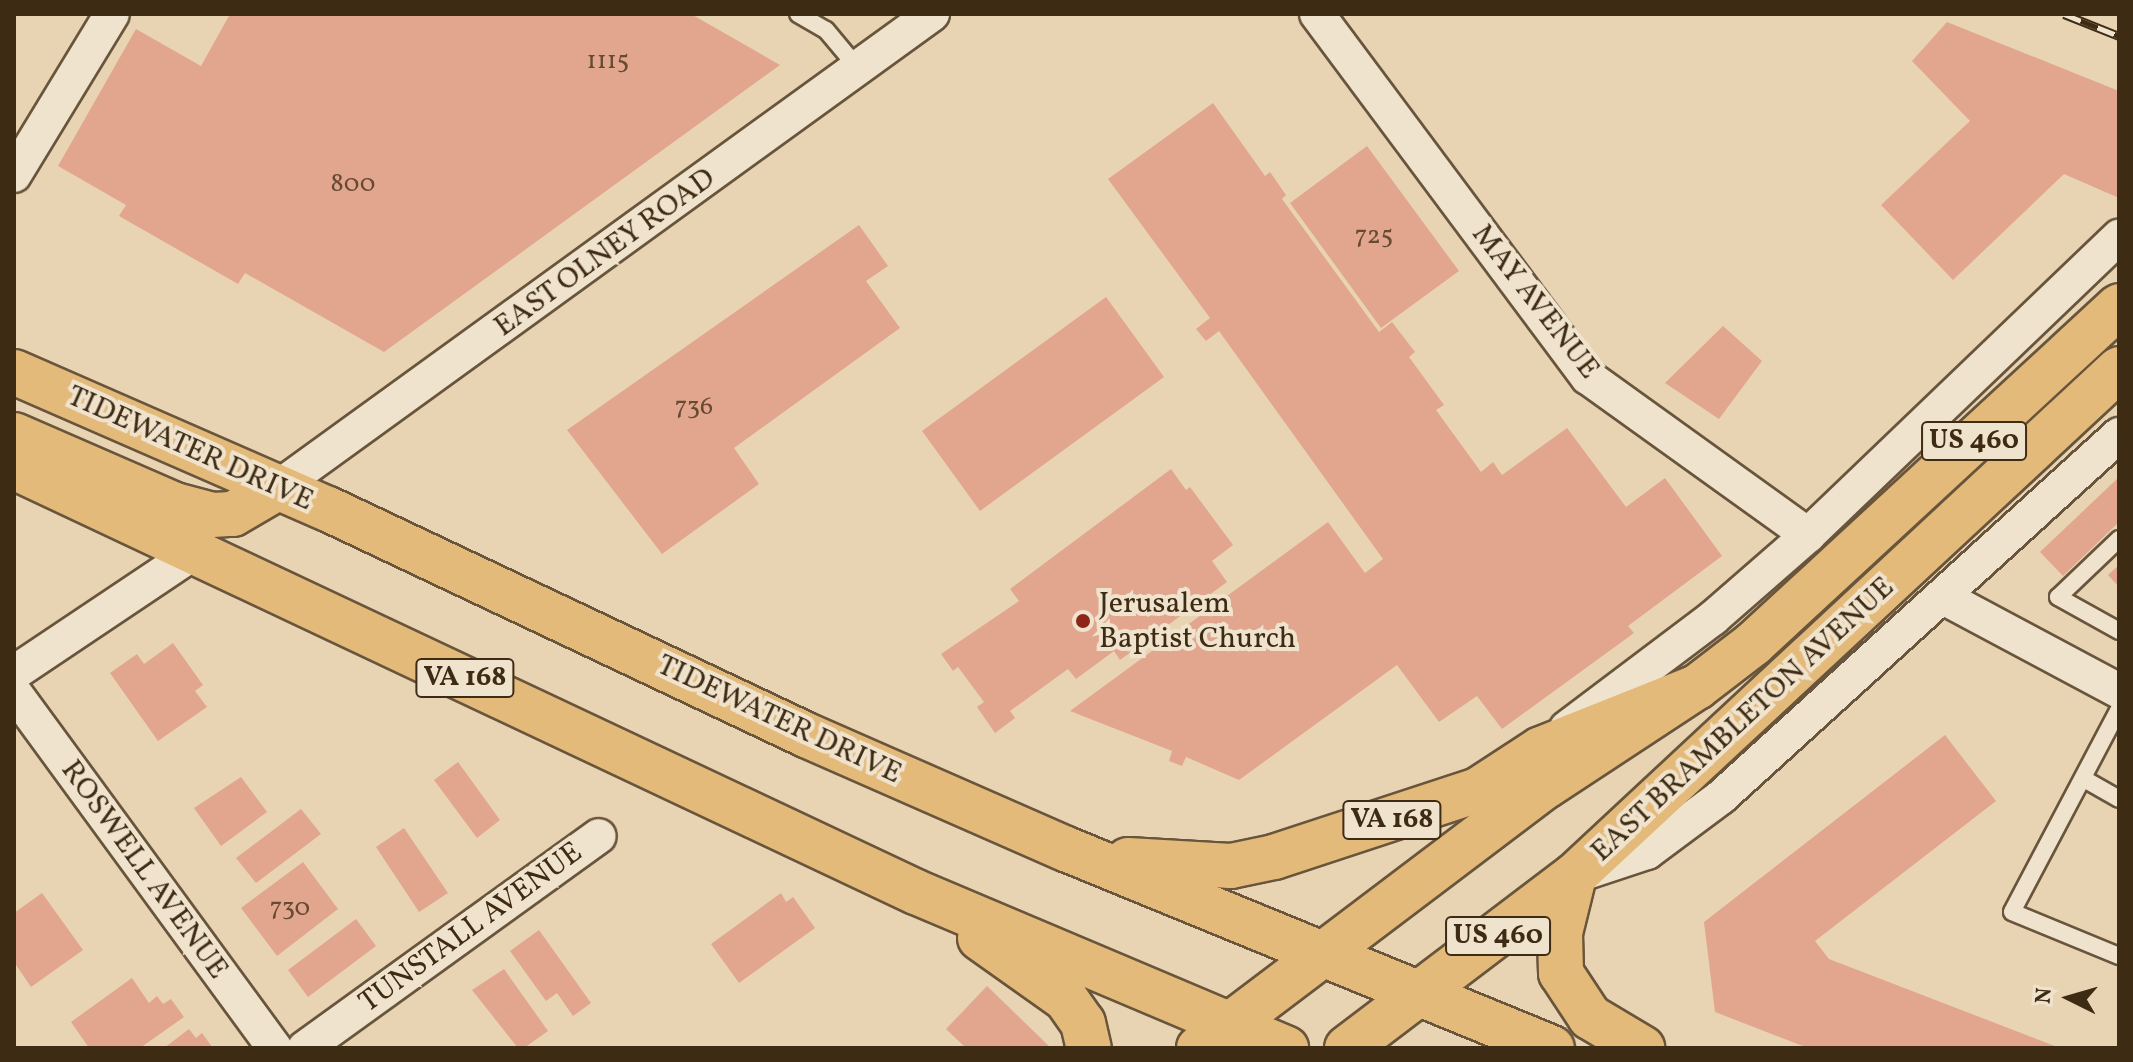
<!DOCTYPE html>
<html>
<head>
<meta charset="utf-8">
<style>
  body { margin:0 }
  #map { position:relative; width:2133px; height:1062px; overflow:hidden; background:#e8d4b3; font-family:Vollkorn,serif }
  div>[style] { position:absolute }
  .building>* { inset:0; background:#e2a68e }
  .roads { filter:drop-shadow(2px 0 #68553c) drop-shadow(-2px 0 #68553c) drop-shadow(0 2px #68553c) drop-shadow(0 -2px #68553c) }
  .lane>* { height:16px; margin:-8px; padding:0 8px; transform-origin:8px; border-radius:8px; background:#f0e3ce }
  .street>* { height:34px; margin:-17px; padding:0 17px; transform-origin:17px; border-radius:17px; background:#f0e3ce }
  .primary>* { height:44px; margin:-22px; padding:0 22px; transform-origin:22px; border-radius:22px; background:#e4ba7a }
  .highway>* { height:44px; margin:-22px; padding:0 22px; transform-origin:22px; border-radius:22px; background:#e4ba7a }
  .rail>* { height:9px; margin-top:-4.5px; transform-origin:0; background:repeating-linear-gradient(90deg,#f0e3ce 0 18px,#3e2b14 0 36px); box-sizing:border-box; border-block:2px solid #3e2b14 }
  .dots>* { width:22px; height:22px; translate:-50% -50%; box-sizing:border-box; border:4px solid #f0e3ce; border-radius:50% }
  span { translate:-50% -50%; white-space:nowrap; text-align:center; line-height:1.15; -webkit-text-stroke:8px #f0e3ce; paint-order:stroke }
  .number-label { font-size:26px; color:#674a32 }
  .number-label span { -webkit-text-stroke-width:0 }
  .shield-label span { padding:2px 6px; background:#f0e3ce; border:2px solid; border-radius:6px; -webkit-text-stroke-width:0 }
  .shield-label { font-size:28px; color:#3e2b14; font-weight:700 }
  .street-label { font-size:30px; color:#3e2b14 }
  .poi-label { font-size:30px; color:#3e2b14 }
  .left { translate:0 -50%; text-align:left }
  .frame { position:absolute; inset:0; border:16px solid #3e2b14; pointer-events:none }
  .north { position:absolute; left:2029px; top:958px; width:80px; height:80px; -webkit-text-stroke:6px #f0e3ce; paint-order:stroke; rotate:275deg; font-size:22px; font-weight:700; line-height:32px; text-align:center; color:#3e2b14 }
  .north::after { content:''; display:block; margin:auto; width:28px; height:36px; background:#3e2b14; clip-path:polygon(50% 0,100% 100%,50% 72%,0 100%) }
</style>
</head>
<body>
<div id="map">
  <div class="building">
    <div style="clip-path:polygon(230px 14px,691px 14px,780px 65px,384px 352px,245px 273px,238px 284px,119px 216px,126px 205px,58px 166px,136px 29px,201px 66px)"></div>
    <div style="clip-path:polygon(1947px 22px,2119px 91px,2119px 198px,2064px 174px,1953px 280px,1881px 205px,1970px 121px,1912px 61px)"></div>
    <div style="clip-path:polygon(1213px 103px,1265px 176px,1270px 172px,1286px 195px,1282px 199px,1379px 332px,1392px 322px,1415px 352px,1409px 357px,1444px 405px,1436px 410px,1481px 472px,1493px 462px,1502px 475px,1567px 428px,1626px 507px,1665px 478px,1722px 556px,1628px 626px,1634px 633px,1502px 729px,1477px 696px,1439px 722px,1397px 665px,1239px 780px,1186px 757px,1182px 766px,1169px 761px,1172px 751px,1070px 711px,1328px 522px,1365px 573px,1383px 559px,1219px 331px,1206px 341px,1196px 329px,1210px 318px,1108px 179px)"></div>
    <div style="clip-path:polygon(1367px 146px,1459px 271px,1381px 328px,1290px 203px)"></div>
    <div style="clip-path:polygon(859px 225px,888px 266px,866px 281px,900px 328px,734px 448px,759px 484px,662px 554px,567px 430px)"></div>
    <div style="clip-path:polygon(1106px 297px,1164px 377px,980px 511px,922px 431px)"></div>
    <div style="clip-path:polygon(1723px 326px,1762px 361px,1719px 419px,1665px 383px)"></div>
    <div style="clip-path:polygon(1171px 469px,1186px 490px,1190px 487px,1233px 545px,1212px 561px,1227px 582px,1120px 660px,1114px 651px,1076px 679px,1068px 669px,1010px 711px,1015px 718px,995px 733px,977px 707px,984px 702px,958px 667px,953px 671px,941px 654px,1019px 601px,1010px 589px)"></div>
    <div style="clip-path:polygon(2119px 477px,2119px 522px,2063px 576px,2040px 552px)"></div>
    <div style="clip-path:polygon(2119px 565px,2119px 587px,2108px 575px)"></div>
    <div style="clip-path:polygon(173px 643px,203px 685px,195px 691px,207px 707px,158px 741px,110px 673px,137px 654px,144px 664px)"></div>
    <div style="clip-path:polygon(1945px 735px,1996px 801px,1815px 941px,1829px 959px,2060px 1048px,1808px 1048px,1715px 1012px,1704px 922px)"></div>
    <div style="clip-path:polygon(458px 762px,500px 820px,477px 838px,434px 780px)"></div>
    <div style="clip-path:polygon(241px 777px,267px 812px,221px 846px,194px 808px)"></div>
    <div style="clip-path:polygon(301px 809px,321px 834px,256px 883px,236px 858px)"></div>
    <div style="clip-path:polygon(404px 828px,448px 893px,419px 912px,376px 847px)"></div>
    <div style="clip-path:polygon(303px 862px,338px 909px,277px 956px,241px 908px)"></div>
    <div style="clip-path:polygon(42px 893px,83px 950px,31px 987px,14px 962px,14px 913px)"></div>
    <div style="clip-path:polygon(781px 893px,786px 902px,793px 897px,815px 928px,739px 983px,711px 944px)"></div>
    <div style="clip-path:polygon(356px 919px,376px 946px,308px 997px,288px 970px)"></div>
    <div style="clip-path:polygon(539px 930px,591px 1003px,573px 1016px,557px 993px,546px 1001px,510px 951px)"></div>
    <div style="clip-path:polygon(504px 969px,548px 1031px,524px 1048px,518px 1048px,472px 990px)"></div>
    <div style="clip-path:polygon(132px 978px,149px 1003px,157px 996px,163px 1004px,171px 999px,184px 1017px,140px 1048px,89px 1048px,71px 1022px)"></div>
    <div style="clip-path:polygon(987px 986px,1051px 1048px,966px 1048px,946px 1029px)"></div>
    <div style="clip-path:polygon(189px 1029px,196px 1038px,202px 1033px,213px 1048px,164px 1048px)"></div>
  </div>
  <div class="roads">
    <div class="lane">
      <div style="left:798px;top:14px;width:32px;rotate:30deg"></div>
      <div style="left:826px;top:30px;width:48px;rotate:50deg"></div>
      <div style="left:2119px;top:539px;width:84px;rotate:136.4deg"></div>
      <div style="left:2058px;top:597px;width:70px;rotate:29.1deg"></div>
      <div style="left:2119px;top:709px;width:229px;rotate:117.8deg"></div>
      <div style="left:2012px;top:912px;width:116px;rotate:22.4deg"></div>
      <div style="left:2084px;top:779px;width:40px;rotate:29.7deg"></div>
    </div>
    <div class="street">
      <div style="left:1317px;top:14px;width:453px;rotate:53.3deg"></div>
      <div style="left:1588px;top:377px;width:271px;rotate:35.7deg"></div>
      <div style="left:14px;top:175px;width:188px;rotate:-58.7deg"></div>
      <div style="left:276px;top:489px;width:810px;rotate:-35.91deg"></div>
      <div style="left:1945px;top:598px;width:197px;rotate:28.1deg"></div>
      <div style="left:14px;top:673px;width:219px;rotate:-33.8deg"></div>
      <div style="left:14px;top:692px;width:441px;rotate:53.8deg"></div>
      <div style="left:1567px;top:728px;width:183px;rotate:-37deg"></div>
      <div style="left:1713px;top:618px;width:126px;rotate:-41.1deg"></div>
      <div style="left:1808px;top:535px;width:431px;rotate:-43.8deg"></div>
      <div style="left:1577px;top:875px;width:74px;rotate:-18.2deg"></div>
      <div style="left:1647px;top:852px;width:92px;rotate:-36.6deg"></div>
      <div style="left:1721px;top:797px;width:538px;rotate:-42.29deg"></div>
      <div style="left:305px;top:1048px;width:362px;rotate:-35.8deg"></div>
    </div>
    <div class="primary">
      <div style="left:1199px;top:1048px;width:435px;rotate:-37.1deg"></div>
      <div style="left:1546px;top:786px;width:181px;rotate:-33.3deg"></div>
      <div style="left:1697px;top:687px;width:71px;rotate:-37.5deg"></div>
      <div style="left:1753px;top:644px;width:498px;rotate:-42.7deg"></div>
      <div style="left:1347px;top:1048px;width:285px;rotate:-37.2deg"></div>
      <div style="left:1574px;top:876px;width:744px;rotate:-42.93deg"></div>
    </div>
    <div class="highway">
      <div style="left:14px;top:372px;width:343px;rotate:23.6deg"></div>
      <div style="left:328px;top:509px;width:529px;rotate:25.3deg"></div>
      <div style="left:806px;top:735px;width:284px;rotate:23.7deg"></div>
      <div style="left:1066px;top:849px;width:525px;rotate:22.27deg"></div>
      <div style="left:14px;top:435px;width:176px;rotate:23.5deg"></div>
      <div style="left:175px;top:505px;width:38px;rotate:15deg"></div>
      <div style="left:212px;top:515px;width:21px;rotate:-3deg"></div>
      <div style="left:233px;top:514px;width:50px;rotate:-30.2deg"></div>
      <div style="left:14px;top:467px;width:997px;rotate:25.23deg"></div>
      <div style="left:916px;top:892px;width:402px;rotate:22.9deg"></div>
      <div style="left:1128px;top:860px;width:103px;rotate:3.3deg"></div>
      <div style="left:1231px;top:866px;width:44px;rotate:-11.8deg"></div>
      <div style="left:1274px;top:857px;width:215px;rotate:-18.2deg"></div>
      <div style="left:1478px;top:790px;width:75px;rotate:-33.1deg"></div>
      <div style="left:1541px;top:749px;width:168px;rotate:-21.7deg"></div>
      <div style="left:1574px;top:876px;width:59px;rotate:103.8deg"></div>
      <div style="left:1560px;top:933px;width:40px;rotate:88.6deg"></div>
      <div style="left:1561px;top:973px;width:53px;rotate:56.6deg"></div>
      <div style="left:1590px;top:1017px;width:61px;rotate:30.8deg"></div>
      <div style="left:980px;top:938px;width:105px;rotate:35.3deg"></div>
      <div style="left:1066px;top:999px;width:29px;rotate:55deg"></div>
      <div style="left:1083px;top:1023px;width:26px;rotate:77deg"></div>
    </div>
  </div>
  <div class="rail">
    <div style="left:2064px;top:14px;width:59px;rotate:21.8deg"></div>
  </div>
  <div class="dots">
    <div style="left:1083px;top:621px;background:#8f2418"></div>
  </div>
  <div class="number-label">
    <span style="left:608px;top:62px">1115</span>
    <span style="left:353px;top:185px">800</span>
    <span style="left:1374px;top:237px">725</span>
    <span style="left:694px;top:408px">736</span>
    <span style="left:290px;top:909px">730</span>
  </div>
  <div class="shield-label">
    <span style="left:1974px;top:441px">US 460</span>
    <span style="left:465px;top:678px">VA 168</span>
    <span style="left:1392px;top:820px">VA 168</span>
    <span style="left:1498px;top:936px">US 460</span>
  </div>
  <div class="street-label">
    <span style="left:605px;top:253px;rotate:-36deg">EAST OLNEY ROAD</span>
    <span style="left:1535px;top:302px;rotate:52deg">MAY AVENUE</span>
    <span style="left:190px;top:449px;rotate:24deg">TIDEWATER DRIVE</span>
    <span style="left:779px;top:720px;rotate:25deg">TIDEWATER DRIVE</span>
    <span style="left:1743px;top:720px;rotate:-43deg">EAST BRAMBLETON AVENUE</span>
    <span style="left:144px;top:870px;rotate:54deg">ROSWELL AVENUE</span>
    <span style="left:471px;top:928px;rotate:-36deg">TUNSTALL AVENUE</span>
  </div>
  <div class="poi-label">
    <span class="left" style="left:1099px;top:621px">Jerusalem<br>Baptist Church</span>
  </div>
  <div class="frame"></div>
  <div class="north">N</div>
</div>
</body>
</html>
